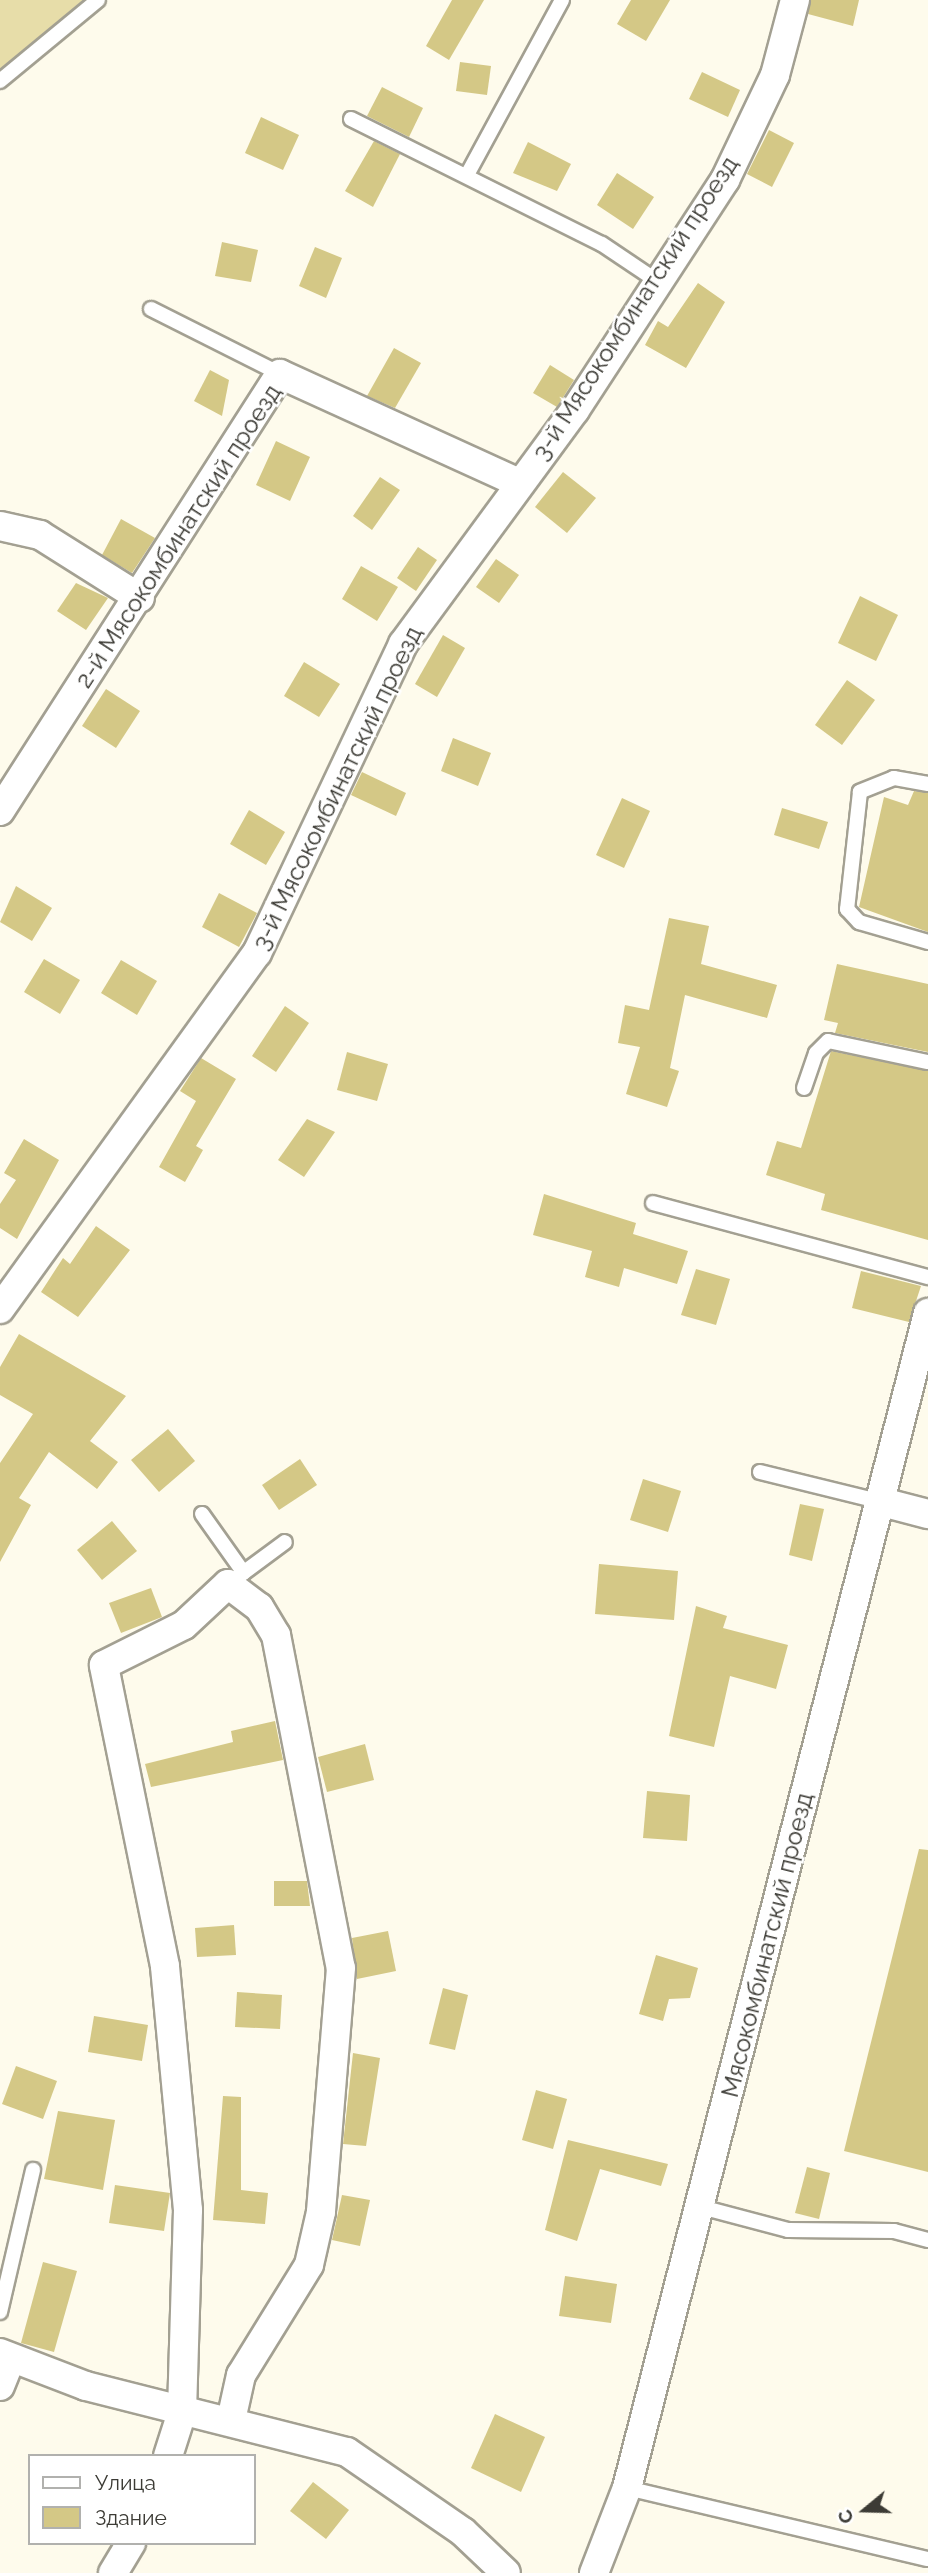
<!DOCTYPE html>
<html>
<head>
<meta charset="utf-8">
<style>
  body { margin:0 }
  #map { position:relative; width:928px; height:2573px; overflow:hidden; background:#fefbec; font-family:Raleway,sans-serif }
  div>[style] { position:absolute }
  .green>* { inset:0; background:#e7dda9 }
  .building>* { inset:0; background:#d4c886 }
  .roads { filter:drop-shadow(2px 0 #a3a092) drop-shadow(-2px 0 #a3a092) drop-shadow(0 2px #a3a092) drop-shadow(0 -2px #a3a092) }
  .lane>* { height:14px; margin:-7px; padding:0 7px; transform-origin:7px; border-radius:7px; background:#fff }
  .street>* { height:28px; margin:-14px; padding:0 14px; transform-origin:14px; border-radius:14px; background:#fff }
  span { translate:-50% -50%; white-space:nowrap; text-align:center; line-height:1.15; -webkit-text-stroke:5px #fff; paint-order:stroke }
  .street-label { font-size:24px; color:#3c3b35 }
  .legend { position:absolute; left:28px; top:2454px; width:228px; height:91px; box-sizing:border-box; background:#fff; border:2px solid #b1b1ae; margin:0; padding:9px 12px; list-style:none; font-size:21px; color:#3c3b35 }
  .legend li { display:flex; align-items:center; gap:14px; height:35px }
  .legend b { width:35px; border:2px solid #b1b1ae }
  .north { position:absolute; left:830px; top:2475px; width:70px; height:70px; -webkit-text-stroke:5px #fff; paint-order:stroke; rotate:251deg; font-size:19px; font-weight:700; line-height:28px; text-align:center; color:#3c3b35 }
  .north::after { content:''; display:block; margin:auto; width:24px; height:32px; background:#3c3b35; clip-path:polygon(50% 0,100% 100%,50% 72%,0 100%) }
</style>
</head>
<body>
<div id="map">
  <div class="green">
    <div style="clip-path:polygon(0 0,98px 0,0 81px)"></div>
  </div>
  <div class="building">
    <div style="clip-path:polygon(452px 0,484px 0,449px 60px,426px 46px)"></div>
    <div style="clip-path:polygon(631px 0,670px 0,646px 41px,617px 24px)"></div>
    <div style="clip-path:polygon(811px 0,859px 0,853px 26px,808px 14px)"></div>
    <div style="clip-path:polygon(460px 62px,491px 66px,487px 95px,456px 91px)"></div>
    <div style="clip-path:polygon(702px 72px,740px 90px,728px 117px,689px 99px)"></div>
    <div style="clip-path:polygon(382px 87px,423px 108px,409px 137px,367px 116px)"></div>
    <div style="clip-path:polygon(261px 117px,299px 135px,283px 170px,245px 153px)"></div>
    <div style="clip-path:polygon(769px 130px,794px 143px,772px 187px,747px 174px)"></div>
    <div style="clip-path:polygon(374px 141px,400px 154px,373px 207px,345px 191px)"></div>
    <div style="clip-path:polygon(528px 142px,571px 164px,557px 191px,513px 173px)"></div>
    <div style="clip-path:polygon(617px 173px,654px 197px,633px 229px,597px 205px)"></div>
    <div style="clip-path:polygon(222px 242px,258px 250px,251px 282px,215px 276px)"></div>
    <div style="clip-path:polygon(315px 247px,342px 258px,326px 298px,299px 286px)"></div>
    <div style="clip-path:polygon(698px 283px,725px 302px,686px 368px,645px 345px,658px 321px,668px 327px)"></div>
    <div style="clip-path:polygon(394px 348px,421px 363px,395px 408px,367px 396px)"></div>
    <div style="clip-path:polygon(550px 365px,574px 380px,557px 407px,533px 393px)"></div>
    <div style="clip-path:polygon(210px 370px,229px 380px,222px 416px,194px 401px)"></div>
    <div style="clip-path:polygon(276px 441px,310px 457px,290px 501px,256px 485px)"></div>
    <div style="clip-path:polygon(563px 472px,596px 498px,567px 533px,535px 507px)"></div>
    <div style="clip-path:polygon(380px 477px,400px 490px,372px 530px,353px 516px)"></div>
    <div style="clip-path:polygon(121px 519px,155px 538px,132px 573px,102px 555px)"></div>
    <div style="clip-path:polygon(418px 547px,437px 560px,416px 591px,397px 578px)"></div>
    <div style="clip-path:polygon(496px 559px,519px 575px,499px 603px,476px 587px)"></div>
    <div style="clip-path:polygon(361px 566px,398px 587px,377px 621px,342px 599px)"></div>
    <div style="clip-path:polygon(76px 583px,108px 598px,86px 630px,57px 611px)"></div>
    <div style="clip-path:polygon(860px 596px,898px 615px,876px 661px,838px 643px)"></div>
    <div style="clip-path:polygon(443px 635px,465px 648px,437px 697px,415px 684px)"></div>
    <div style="clip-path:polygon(304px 662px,340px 684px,319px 717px,284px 696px)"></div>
    <div style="clip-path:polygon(847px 680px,875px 700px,842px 745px,815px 725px)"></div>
    <div style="clip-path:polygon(106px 689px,140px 711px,116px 748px,82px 726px)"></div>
    <div style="clip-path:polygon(453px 738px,491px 753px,478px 786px,441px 771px)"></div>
    <div style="clip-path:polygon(362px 772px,406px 793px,396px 816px,351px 795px)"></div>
    <div style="clip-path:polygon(914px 791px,928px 793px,928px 932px,859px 907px,884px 797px,908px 805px)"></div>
    <div style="clip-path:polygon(622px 798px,650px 811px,624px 868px,596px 855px)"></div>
    <div style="clip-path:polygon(782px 808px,828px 822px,819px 849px,774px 835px)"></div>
    <div style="clip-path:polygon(249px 810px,285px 832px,266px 865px,230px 844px)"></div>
    <div style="clip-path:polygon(16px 886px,52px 908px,32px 941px,0 922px)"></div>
    <div style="clip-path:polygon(219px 893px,257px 913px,239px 947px,202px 927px)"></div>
    <div style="clip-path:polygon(669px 918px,709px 926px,701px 964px,777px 985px,767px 1018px,685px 995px,670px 1068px,679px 1071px,667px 1107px,626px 1094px,640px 1047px,618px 1043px,625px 1005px,649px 1010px)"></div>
    <div style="clip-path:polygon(44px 959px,80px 980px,60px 1014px,24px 992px)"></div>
    <div style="clip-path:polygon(121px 960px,157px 981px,137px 1015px,101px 993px)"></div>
    <div style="clip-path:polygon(837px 964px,928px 984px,928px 1052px,835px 1033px,838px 1023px,824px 1020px)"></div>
    <div style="clip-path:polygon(285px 1006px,309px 1023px,276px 1072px,252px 1056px)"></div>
    <div style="clip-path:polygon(831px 1051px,928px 1071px,928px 1240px,821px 1210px,825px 1194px,766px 1175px,777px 1141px,801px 1148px)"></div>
    <div style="clip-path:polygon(347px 1052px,388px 1064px,377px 1101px,337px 1090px)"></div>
    <div style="clip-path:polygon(201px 1058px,236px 1079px,196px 1146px,203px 1150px,185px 1182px,159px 1167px,196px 1101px,180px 1091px)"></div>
    <div style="clip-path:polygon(307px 1119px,335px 1132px,304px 1177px,278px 1160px)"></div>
    <div style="clip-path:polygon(24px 1139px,59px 1160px,17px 1239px,0 1228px,0 1204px,16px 1180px,4px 1173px)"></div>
    <div style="clip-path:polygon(544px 1194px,636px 1223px,633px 1234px,688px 1251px,677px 1284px,624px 1268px,619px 1287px,585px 1277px,592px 1251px,533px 1235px)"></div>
    <div style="clip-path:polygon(96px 1226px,130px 1250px,78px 1317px,41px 1292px,63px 1258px,70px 1264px)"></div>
    <div style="clip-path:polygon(696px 1269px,730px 1279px,716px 1325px,681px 1315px)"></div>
    <div style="clip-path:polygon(861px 1271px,921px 1286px,909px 1322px,852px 1308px)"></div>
    <div style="clip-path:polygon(19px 1334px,126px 1396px,90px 1441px,118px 1462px,97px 1489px,49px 1452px,19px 1498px,31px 1505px,0 1562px,0 1463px,33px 1414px,0 1395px,0 1367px)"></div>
    <div style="clip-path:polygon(168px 1429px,195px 1461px,159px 1492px,131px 1460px)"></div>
    <div style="clip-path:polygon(300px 1459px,317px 1485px,279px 1510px,262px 1485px)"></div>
    <div style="clip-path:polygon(643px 1479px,681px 1491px,668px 1532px,630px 1520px)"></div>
    <div style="clip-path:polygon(800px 1504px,824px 1509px,812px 1561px,789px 1555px)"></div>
    <div style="clip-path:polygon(112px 1521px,137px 1551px,102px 1580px,77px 1550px)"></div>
    <div style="clip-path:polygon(599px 1564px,678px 1571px,674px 1620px,595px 1614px)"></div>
    <div style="clip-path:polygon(151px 1588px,162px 1617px,121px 1633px,109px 1603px)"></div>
    <div style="clip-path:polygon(696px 1606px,727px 1616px,723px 1628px,788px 1645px,776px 1689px,730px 1676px,714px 1747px,669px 1736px)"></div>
    <div style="clip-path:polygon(275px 1721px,283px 1760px,151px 1787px,145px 1764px,233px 1742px,231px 1731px)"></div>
    <div style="clip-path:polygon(365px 1744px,374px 1780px,327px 1792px,318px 1757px)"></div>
    <div style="clip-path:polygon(647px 1791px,690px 1795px,687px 1841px,643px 1838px)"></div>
    <div style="clip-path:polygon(919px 1849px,928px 1850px,928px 2172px,844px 2151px)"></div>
    <div style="clip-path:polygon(274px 1881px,307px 1881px,310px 1906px,274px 1906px)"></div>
    <div style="clip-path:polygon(234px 1925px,236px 1955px,197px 1957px,195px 1928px)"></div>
    <div style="clip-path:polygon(388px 1931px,396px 1971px,357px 1979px,352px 1938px)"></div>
    <div style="clip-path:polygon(656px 1955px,698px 1968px,690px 1998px,669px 1999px,663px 2021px,639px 2014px)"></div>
    <div style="clip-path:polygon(443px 1988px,468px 1995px,455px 2050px,429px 2044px)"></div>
    <div style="clip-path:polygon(237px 1992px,282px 1995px,280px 2029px,235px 2027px)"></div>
    <div style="clip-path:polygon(94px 2016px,148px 2025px,142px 2061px,88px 2052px)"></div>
    <div style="clip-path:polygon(353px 2053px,380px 2058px,366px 2146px,343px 2144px)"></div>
    <div style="clip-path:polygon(16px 2066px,57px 2081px,43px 2119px,2px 2104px)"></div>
    <div style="clip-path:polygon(536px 2090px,567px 2099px,553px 2149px,522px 2140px)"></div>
    <div style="clip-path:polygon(223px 2096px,241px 2097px,241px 2190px,268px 2193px,265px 2224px,213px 2220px)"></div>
    <div style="clip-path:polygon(58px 2111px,115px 2120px,103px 2190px,44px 2179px)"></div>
    <div style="clip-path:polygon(568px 2140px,668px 2164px,661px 2186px,600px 2169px,577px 2241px,545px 2230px)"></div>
    <div style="clip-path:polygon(807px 2167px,830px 2173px,819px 2219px,795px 2213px)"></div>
    <div style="clip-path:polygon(115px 2185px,170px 2193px,164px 2231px,109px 2223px)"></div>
    <div style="clip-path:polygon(342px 2195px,370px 2200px,360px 2246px,332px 2240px)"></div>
    <div style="clip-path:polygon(43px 2262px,77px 2271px,54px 2352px,21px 2343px)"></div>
    <div style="clip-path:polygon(565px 2276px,617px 2284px,611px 2323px,559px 2316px)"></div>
    <div style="clip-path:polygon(495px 2414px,545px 2437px,521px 2492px,471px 2468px)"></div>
    <div style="clip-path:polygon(313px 2482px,349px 2510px,326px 2539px,290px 2511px)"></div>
  </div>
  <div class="roads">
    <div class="lane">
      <div style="left:0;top:81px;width:127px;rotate:-39.6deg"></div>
      <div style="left:351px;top:119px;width:280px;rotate:26.5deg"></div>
      <div style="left:602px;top:244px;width:66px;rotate:33.9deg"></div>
      <div style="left:467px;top:175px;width:199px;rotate:-61.5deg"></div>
      <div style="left:151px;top:309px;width:144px;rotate:26.7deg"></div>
      <div style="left:928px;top:784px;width:35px;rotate:-170deg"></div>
      <div style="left:894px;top:778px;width:37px;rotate:158deg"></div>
      <div style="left:860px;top:792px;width:118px;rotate:96.3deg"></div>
      <div style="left:847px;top:909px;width:18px;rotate:47deg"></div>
      <div style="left:859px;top:922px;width:72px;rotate:16.2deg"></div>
      <div style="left:804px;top:1088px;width:37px;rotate:-71deg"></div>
      <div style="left:816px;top:1053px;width:17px;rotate:-45deg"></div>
      <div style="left:828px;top:1041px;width:102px;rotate:11.9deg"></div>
      <div style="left:653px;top:1203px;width:285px;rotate:15.1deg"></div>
      <div style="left:760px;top:1472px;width:122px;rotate:13.8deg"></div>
      <div style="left:202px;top:1514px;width:72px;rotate:54.6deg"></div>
      <div style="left:239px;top:1576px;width:57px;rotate:-36.5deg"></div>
      <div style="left:701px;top:2207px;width:90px;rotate:14.8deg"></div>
      <div style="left:788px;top:2230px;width:106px;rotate:0.5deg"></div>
      <div style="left:894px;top:2231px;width:35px;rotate:15deg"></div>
      <div style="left:0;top:2312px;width:146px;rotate:-76.9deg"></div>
      <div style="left:627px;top:2488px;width:309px;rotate:13.3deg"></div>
    </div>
    <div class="street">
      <div style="left:0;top:526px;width:41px;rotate:12.7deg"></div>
      <div style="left:40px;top:535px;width:118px;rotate:32.2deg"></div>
      <div style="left:0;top:811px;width:519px;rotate:-57.35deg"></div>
      <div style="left:280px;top:374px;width:263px;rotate:24.5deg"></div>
      <div style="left:0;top:1309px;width:439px;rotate:-54.2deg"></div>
      <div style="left:257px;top:953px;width:342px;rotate:-64.7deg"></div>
      <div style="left:403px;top:644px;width:290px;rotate:-53.7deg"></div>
      <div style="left:575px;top:410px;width:275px;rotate:-56.9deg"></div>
      <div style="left:725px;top:180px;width:116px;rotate:-64.5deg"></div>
      <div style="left:775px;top:75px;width:78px;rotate:-75.1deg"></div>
      <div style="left:878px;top:1501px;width:52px;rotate:14.6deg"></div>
      <div style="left:0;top:2353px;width:92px;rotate:21deg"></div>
      <div style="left:86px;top:2386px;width:269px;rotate:14.2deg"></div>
      <div style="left:347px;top:2452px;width:141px;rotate:34.6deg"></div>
      <div style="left:463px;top:2532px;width:59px;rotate:43.6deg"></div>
      <div style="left:0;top:2386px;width:29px;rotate:-68deg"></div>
      <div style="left:168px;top:2456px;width:46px;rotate:-72.3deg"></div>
      <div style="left:182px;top:2412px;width:202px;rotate:-88.3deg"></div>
      <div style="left:188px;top:2210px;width:245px;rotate:-95.4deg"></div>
      <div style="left:165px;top:1966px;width:307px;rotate:-101.5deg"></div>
      <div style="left:104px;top:1665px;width:89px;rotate:-26.6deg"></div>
      <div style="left:184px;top:1625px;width:60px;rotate:-43deg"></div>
      <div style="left:228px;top:1584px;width:39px;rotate:37deg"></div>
      <div style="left:259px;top:1607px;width:33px;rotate:59deg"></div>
      <div style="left:276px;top:1635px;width:339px;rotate:79deg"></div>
      <div style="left:341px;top:1968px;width:245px;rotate:94.7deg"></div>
      <div style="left:321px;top:2212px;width:54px;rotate:102.8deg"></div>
      <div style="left:309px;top:2265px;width:129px;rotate:121.7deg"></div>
      <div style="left:241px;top:2375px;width:46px;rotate:102.5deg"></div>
      <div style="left:113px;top:2573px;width:35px;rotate:-59deg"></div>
      <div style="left:594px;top:2573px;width:91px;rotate:-68.8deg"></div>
      <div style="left:627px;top:2488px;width:1213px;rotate:-75.63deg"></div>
    </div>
  </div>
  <div class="street-label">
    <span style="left:635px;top:308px;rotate:-57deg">3-й Мясокомбинатский проезд</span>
    <span style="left:178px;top:536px;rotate:-57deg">2-й Мясокомбинатский проезд</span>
    <span style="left:337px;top:788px;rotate:-64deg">3-й Мясокомбинатский проезд</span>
    <span style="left:767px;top:1945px;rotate:-76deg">Мясокомбинатский проезд</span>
  </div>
  <ul class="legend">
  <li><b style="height:9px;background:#fff"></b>Улица</li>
  <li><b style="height:19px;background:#d4c886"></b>Здание</li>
  </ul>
  <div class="north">С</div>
</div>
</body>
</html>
